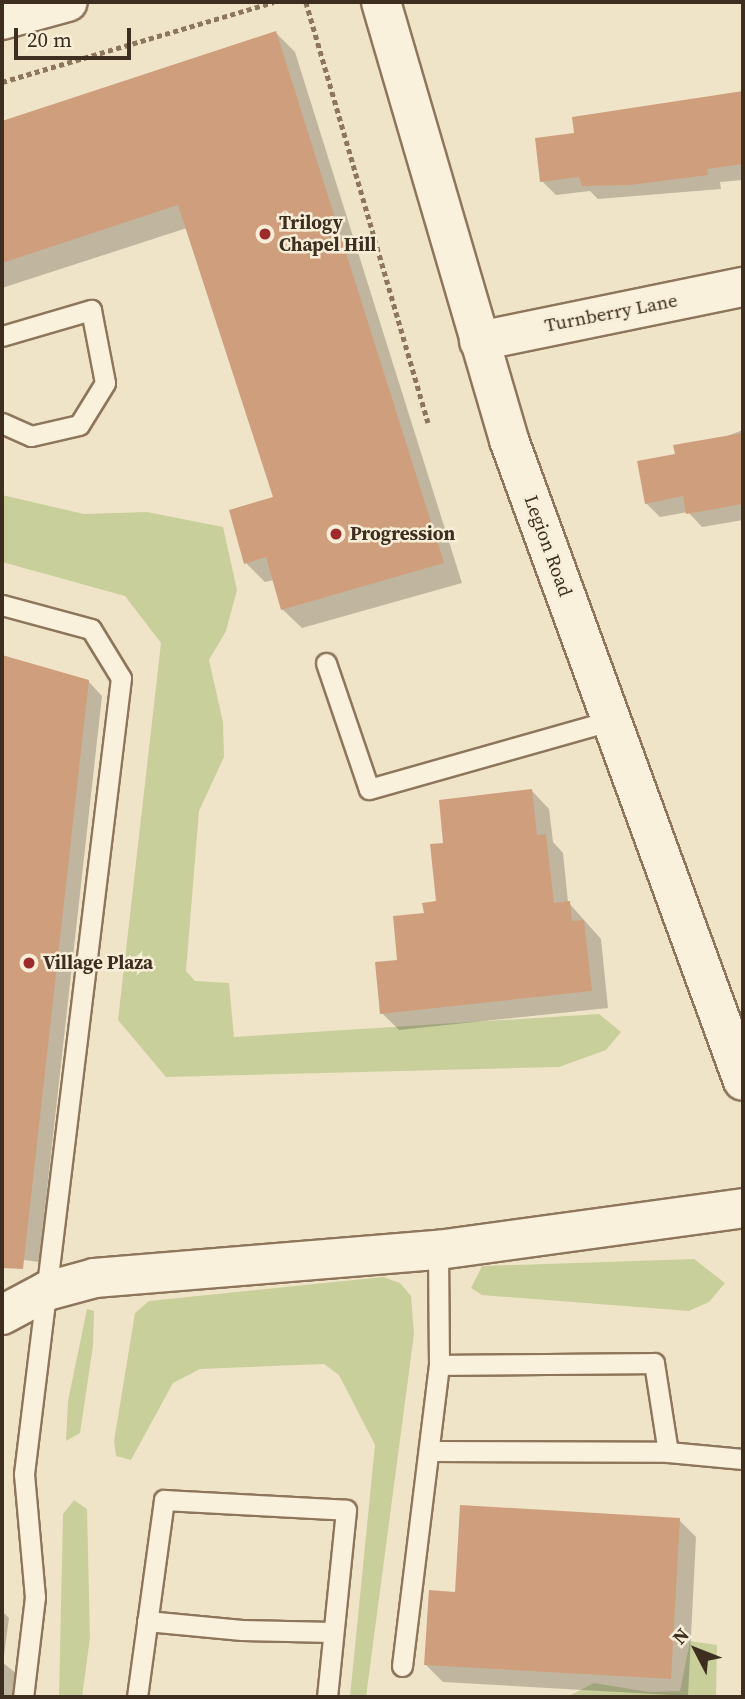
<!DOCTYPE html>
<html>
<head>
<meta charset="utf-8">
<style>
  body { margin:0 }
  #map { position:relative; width:745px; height:1699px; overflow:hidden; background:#f0e4c8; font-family:"Source Serif 4",serif }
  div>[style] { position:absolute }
  .green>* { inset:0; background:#c9cf9b }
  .shadow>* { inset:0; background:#0003 }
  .building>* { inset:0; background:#cf9f7d }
  .path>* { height:4.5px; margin-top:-2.25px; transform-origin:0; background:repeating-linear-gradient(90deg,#8d765c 0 5px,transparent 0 8.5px) }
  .roads { filter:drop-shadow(2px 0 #8d765c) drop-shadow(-2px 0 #8d765c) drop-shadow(0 2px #8d765c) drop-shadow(0 -2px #8d765c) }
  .service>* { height:19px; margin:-9.5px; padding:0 9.5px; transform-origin:9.5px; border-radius:9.5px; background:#faf1dc }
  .minor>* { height:38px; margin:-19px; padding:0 19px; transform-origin:19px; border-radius:19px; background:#faf1dc }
  .dots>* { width:19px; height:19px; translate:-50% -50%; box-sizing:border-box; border:4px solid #f7eed8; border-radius:50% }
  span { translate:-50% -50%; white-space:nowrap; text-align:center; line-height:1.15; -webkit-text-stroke:5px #f7eed8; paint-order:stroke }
  .poi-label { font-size:19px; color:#3d2e20; font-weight:700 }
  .left { translate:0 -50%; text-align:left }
  .street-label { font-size:19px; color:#3d2e20 }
  .frame { position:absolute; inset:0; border:4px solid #3d2e20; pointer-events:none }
  .north { position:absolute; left:661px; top:1615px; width:70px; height:70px; -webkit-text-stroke:5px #f7eed8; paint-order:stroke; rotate:312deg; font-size:19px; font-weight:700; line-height:28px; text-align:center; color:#3d2e20 }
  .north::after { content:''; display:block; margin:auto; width:24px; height:32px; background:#3d2e20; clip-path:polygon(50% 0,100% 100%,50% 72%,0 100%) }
  .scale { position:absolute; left:14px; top:28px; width:117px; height:32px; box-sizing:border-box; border:4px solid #3d2e20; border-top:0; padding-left:9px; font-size:21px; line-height:24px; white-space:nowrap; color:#3d2e20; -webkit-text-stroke:5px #f7eed8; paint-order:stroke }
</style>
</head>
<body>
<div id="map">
  <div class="green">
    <div style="clip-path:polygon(2px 495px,84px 514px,147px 512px,223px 527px,237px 590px,226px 631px,209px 660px,223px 722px,224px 757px,199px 811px,186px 971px,195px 981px,229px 983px,234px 1037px,599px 1014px,621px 1032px,606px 1050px,559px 1067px,166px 1077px,118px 1020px,161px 643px,125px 596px,2px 562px)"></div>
    <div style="clip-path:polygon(694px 1259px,725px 1283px,709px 1302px,689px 1311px,482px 1295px,471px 1288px,482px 1266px)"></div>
    <div style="clip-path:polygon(383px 1277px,400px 1283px,411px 1296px,414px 1334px,366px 1697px,350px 1697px,375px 1445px,339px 1375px,324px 1364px,200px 1369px,173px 1383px,131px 1460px,116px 1456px,114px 1441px,135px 1313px,149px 1301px)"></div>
    <div style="clip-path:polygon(87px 1309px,94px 1311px,93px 1346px,80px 1433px,66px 1441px,68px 1401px)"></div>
    <div style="clip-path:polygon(74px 1500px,87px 1509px,90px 1638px,82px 1697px,59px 1697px,63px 1514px)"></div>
    <div style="clip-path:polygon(690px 1641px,717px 1645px,716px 1697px,567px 1697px,594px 1683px,649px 1692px,680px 1691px)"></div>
  </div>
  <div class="shadow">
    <div style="clip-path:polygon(276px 33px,295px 52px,462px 583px,302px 628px,282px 609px,274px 580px,265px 582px,246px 563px,275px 499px,187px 228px,2px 288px,2px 122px)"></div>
    <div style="clip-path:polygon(743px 93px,743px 180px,720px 182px,721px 189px,598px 199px,590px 191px,556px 195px,542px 181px,576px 134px,574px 118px)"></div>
    <div style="clip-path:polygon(743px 430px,743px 520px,702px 527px,688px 512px,660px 517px,646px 503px,677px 455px)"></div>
    <div style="clip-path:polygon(2px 657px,88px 681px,102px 696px,39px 1262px,2px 1257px)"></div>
    <div style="clip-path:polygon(532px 791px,549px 809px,553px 842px,563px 853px,568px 902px,601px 939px,608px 1008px,399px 1030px,382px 1013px,399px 962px,425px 915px,438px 903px,445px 844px)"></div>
    <div style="clip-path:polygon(679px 1520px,696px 1537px,688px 1696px,443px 1682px,426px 1665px)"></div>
    <div style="clip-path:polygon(2px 1611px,9px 1618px,3px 1663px,25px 1680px,22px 1697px,2px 1697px)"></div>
  </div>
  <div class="building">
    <div style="clip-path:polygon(276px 31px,444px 563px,281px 610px,266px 557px,244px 564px,229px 510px,273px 497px,178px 205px,2px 263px,2px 121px)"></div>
    <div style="clip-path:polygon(743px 91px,743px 164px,707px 169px,708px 175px,630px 185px,582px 186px,579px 177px,540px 182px,535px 138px,574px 133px,572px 117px)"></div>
    <div style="clip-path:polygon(743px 433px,743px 504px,686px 514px,683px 496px,645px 504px,637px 461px,675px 454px,673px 445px)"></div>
    <div style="clip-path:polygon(2px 655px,89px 680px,23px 1269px,2px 1268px)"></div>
    <div style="clip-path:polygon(532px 789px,537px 835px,546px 834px,554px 903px,570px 901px,572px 921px,584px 920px,592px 991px,380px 1014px,375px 962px,397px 960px,393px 916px,424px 913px,422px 903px,436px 901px,430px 844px,443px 843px,439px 800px)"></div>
    <div style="clip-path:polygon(460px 1505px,680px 1518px,671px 1679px,424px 1665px,429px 1590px,455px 1592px)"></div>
  </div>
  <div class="path">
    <div style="left:306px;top:2px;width:438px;rotate:73.8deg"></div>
    <div style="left:2px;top:82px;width:283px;rotate:-16.4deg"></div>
  </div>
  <div class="roads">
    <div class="service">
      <div style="left:2px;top:336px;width:93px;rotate:-16.3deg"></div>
      <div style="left:91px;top:310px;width:74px;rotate:79.1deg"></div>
      <div style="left:105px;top:383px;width:49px;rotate:121.8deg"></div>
      <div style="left:79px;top:425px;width:49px;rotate:167.1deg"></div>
      <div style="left:31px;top:436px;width:32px;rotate:-156deg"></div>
      <div style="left:2px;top:605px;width:92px;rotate:15.1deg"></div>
      <div style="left:91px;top:629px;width:57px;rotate:58.5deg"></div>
      <div style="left:121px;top:678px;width:802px;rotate:96.95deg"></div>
      <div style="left:24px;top:1474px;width:123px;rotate:84.9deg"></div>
      <div style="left:35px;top:1597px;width:101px;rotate:96.8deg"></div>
      <div style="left:326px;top:663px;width:133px;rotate:71.2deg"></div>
      <div style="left:369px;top:789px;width:254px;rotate:-15.8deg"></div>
      <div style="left:439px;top:1365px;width:215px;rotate:-0.5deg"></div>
      <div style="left:654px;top:1363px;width:90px;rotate:81.1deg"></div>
      <div style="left:429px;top:1451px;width:239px;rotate:0.2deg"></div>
      <div style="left:668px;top:1452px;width:75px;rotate:5.3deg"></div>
      <div style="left:147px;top:1621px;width:95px;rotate:5.4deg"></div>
      <div style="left:242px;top:1630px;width:91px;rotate:1.3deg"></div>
      <div style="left:402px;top:1666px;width:303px;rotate:-83deg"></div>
      <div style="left:439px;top:1365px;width:115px;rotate:-90.5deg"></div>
      <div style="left:137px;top:1697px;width:199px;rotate:-82.2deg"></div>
      <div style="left:164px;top:1500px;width:182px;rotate:3.1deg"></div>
      <div style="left:346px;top:1510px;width:188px;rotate:95.8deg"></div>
    </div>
    <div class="minor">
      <div style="left:381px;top:2px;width:456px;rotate:73.7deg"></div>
      <div style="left:509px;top:440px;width:682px;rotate:69.95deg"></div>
      <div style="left:2px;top:20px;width:68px;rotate:-15.3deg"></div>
      <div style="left:479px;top:341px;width:269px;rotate:-11.6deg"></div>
      <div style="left:2px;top:1315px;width:51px;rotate:-28.1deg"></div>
      <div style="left:47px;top:1291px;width:50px;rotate:-15.2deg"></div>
      <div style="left:95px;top:1278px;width:344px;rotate:-4.7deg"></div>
      <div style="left:438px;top:1250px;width:308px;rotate:-7.8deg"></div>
    </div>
  </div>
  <div class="dots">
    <div style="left:265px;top:234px;background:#9e2a2b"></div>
    <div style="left:336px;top:534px;background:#9e2a2b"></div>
    <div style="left:29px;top:963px;background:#9e2a2b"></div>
  </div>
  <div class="poi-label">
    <span class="left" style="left:279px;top:234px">Trilogy<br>Chapel Hill</span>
    <span class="left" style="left:350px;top:534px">Progression</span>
    <span class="left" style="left:43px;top:963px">Village Plaza</span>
  </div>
  <div class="street-label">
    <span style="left:611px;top:313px;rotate:-11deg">Turnberry Lane</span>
    <span style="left:548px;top:546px;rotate:70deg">Legion Road</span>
  </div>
  <div class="frame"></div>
  <div class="north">N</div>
  <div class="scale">20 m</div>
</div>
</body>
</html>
